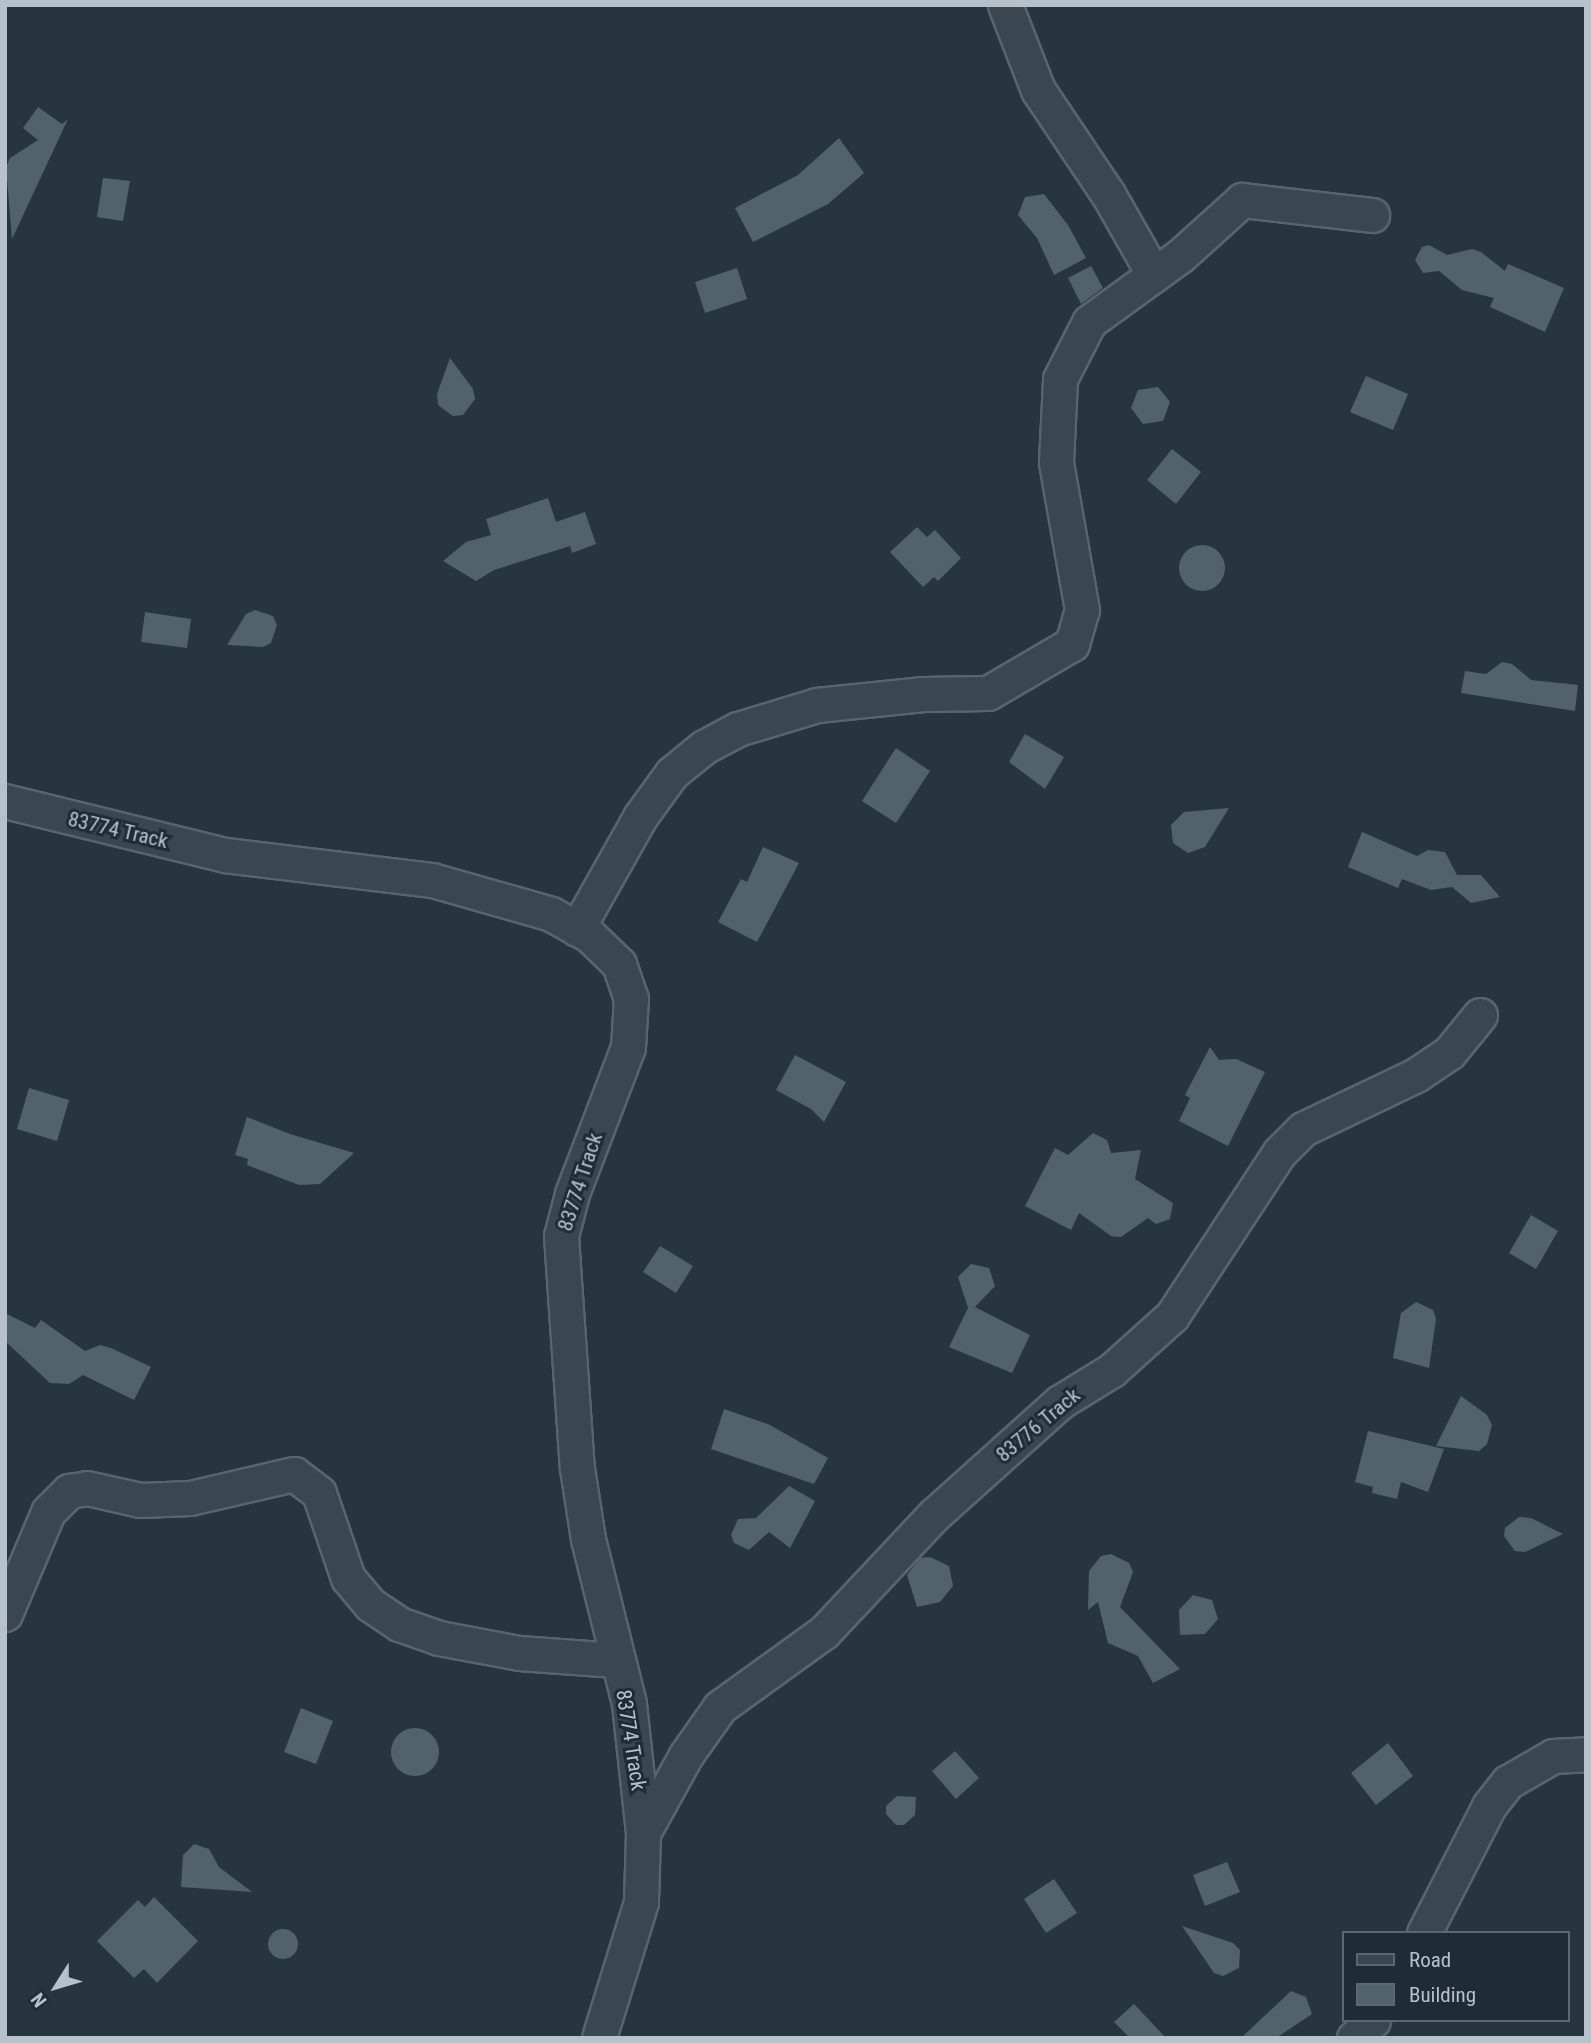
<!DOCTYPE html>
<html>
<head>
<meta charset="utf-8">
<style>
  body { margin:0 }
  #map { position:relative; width:1591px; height:2043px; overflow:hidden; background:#273540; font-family:"Roboto Condensed",sans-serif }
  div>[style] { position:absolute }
  .building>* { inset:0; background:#52626d }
  .round { border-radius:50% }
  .roads { filter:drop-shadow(2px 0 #59646d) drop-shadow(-2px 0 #59646d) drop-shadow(0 2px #59646d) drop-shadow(0 -2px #59646d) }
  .minor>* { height:33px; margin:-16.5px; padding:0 16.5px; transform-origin:16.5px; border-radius:16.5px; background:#3b4750 }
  span { translate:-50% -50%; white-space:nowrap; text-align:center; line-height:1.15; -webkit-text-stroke:6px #202c35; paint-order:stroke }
  .street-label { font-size:21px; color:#b7c1ca }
  .frame { position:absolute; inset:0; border:7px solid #b7c1ca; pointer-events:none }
  .legend { position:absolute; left:1342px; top:1931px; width:228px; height:91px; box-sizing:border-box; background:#202c35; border:2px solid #5c6871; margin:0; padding:9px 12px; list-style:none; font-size:21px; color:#b7c1ca }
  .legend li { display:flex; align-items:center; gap:14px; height:35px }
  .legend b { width:35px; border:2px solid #5c6871 }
  .north { position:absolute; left:21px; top:1952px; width:70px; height:70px; -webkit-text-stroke:5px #202c35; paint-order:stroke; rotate:233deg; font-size:19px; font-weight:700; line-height:28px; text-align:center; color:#b7c1ca }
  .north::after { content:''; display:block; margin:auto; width:24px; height:32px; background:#b7c1ca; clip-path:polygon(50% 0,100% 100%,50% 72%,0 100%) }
</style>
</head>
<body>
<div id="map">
  <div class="building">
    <div style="clip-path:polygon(38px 107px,62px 124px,68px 119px,12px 239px,6px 167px,10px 158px,38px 140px,23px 128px)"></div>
    <div style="clip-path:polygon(839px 138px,864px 173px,828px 204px,753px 242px,735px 208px,798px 175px)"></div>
    <div style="clip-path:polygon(103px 178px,130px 181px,123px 221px,97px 217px)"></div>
    <div style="clip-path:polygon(1044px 194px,1068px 225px,1086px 258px,1054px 275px,1037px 238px,1018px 215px,1025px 197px)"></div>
    <div style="clip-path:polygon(1429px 245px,1447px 255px,1472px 249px,1481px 252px,1505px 271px,1508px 264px,1564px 288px,1545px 332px,1490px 307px,1494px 298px,1462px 290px,1439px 271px,1423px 273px,1415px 260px,1422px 247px)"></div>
    <div style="clip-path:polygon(1091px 266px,1103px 288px,1081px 304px,1068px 278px)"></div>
    <div style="clip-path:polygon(737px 268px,747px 299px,705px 313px,695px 282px)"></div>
    <div style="clip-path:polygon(450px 358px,473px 389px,475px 399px,463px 415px,453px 416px,438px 405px,437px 394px)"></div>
    <div style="clip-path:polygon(1366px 376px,1408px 394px,1393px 430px,1350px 412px)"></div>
    <div style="clip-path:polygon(1158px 387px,1170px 402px,1163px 421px,1143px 424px,1131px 408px,1138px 390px)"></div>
    <div style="clip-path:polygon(1172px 449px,1201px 472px,1176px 504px,1147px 480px)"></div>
    <div style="clip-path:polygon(548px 498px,556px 522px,585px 512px,596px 544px,572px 553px,570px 546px,494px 570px,476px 581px,443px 561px,466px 542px,491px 535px,486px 519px)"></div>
    <div style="clip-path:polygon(917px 527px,927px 537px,935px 530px,961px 558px,938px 581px,934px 577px,923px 587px,890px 552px)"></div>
    <div class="round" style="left:1179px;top:545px;width:46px;height:46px"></div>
    <div style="clip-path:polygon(255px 610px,273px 616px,277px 625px,271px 643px,263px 647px,227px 645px,246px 614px)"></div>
    <div style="clip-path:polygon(145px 612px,191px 619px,187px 648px,141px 642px)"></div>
    <div style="clip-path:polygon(1502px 662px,1512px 664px,1531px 680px,1578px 685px,1575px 711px,1461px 693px,1465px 671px,1486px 674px)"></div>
    <div style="clip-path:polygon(1025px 734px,1064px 757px,1045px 789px,1009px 762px)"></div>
    <div style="clip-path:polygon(896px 748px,930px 771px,896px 823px,862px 801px)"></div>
    <div style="clip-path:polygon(1229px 808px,1205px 847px,1188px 853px,1173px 843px,1171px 825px,1184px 812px)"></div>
    <div style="clip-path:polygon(1362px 832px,1417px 856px,1428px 850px,1445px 852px,1457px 875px,1481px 875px,1500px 897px,1471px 903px,1452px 887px,1431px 890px,1402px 879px,1398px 888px,1348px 867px)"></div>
    <div style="clip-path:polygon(763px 847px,799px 863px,757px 942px,718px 922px,741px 879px,747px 882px)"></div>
    <div style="clip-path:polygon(1210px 1047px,1219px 1060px,1236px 1059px,1265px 1072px,1228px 1146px,1179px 1121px,1190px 1098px,1185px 1095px)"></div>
    <div style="clip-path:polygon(795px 1055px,846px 1082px,824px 1122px,811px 1109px,776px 1090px)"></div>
    <div style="clip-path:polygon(29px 1088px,69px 1100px,57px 1141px,17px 1129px)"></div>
    <div style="clip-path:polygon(247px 1117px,290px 1134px,354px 1153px,320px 1184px,299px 1185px,247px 1165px,248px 1159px,235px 1155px)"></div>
    <div style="clip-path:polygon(1093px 1133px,1107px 1140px,1111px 1153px,1141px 1150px,1135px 1179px,1173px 1203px,1170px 1219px,1156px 1224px,1148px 1218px,1121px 1237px,1111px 1236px,1079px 1213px,1071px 1230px,1025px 1206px,1055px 1148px,1068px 1155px)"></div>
    <div style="clip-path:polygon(1531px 1215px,1558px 1231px,1536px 1269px,1509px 1253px)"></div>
    <div style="clip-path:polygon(660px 1246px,693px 1266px,676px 1293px,643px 1272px)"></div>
    <div style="clip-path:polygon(971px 1264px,989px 1268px,995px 1286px,975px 1307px,1030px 1335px,1012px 1373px,949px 1347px,968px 1308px,958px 1277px)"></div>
    <div style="clip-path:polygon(1416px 1302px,1433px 1310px,1436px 1319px,1429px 1368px,1393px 1358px,1401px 1313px)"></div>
    <div style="clip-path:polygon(5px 1313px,35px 1328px,41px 1320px,85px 1351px,100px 1345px,111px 1348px,151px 1367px,134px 1400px,83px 1375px,69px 1384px,50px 1383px,5px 1341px)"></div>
    <div style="clip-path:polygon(1461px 1396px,1487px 1415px,1492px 1425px,1487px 1444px,1479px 1451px,1436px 1446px)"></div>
    <div style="clip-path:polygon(724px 1409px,768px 1424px,828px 1458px,814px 1484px,711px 1449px)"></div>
    <div style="clip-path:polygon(1368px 1431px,1444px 1449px,1428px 1492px,1401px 1482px,1397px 1499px,1372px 1493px,1373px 1487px,1355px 1482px)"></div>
    <div style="clip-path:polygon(789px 1486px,815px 1501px,790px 1548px,769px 1532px,749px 1550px,734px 1543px,731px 1535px,738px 1519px,756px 1518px)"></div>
    <div style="clip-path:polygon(1519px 1517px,1531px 1518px,1563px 1534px,1525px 1552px,1515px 1551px,1504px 1536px,1505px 1528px)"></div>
    <div style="clip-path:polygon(1111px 1554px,1129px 1563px,1133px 1572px,1120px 1607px,1180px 1669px,1153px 1683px,1138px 1656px,1108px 1643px,1098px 1602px,1088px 1610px,1089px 1571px,1101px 1556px)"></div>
    <div style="clip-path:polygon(930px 1557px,949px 1566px,953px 1586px,940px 1602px,917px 1607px,907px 1575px,920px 1558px)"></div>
    <div style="clip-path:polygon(1193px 1595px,1212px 1600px,1218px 1619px,1205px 1634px,1180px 1635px,1179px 1610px)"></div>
    <div style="clip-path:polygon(301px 1708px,333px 1721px,316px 1764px,284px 1752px)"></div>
    <div class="round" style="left:391px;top:1728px;width:48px;height:48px"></div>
    <div style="clip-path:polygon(1388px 1743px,1413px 1776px,1376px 1805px,1351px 1773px)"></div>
    <div style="clip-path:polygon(955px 1751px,979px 1778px,956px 1799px,932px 1771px)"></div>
    <div style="clip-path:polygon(897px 1796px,916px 1797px,915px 1815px,904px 1825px,896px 1825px,886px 1814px,886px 1806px)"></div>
    <div style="clip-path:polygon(194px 1844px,209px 1849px,219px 1867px,252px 1892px,181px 1887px,183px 1855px)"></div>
    <div style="clip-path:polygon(1227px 1862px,1240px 1892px,1205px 1906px,1193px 1875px)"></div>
    <div style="clip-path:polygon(1054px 1879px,1077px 1913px,1046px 1933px,1024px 1899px)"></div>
    <div style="clip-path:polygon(154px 1897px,198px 1941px,157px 1983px,144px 1969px,134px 1978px,97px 1941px,138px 1900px,145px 1907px)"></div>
    <div style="clip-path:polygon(1182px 1926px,1233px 1943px,1240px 1950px,1239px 1968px,1223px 1976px,1214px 1973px)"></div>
    <div class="round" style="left:268px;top:1929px;width:30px;height:30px"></div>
    <div style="clip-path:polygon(1291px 1991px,1306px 1997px,1312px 2014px,1276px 2038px,1241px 2038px)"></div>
    <div style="clip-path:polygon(1134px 2004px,1166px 2038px,1130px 2038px,1114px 2022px)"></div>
  </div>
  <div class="roads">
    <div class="minor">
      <div style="left:1005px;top:5px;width:91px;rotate:68.8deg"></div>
      <div style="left:1038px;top:90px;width:125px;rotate:56.1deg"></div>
      <div style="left:1108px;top:194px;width:93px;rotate:60.4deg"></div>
      <div style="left:5px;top:801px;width:227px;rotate:13.8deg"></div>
      <div style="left:225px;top:855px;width:209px;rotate:6.9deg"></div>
      <div style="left:432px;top:880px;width:124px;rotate:15.9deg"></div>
      <div style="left:551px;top:914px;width:43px;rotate:28.9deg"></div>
      <div style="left:589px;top:935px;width:42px;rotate:44deg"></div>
      <div style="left:619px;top:964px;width:36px;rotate:71deg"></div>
      <div style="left:631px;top:998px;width:49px;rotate:93.5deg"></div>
      <div style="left:628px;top:1047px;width:157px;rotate:110.9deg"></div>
      <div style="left:572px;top:1194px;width:43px;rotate:104.7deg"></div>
      <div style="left:561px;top:1236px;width:233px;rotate:86.1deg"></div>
      <div style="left:577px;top:1468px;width:72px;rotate:81.2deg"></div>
      <div style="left:588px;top:1539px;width:170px;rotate:76deg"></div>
      <div style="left:629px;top:1704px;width:130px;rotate:83.8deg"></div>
      <div style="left:643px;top:1833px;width:69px;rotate:91.7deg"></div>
      <div style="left:641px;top:1902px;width:142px;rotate:107.2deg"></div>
      <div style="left:577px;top:929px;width:129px;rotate:-60.6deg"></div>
      <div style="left:640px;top:817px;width:54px;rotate:-54deg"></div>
      <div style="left:672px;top:773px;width:41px;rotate:-39.1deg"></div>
      <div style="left:704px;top:747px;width:38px;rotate:-28deg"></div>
      <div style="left:738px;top:729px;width:83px;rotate:-16.9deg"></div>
      <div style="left:817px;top:705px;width:107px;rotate:-5.9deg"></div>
      <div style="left:923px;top:694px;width:65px;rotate:-0.9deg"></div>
      <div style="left:988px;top:693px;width:97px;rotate:-30.3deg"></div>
      <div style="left:1072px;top:644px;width:35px;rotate:-74deg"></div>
      <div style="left:1082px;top:610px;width:150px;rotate:-100deg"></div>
      <div style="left:1056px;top:462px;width:83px;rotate:-87.2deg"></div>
      <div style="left:1060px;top:379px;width:64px;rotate:-63deg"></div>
      <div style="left:1089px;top:322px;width:112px;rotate:-36deg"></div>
      <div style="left:1180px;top:256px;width:84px;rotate:-42.1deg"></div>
      <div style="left:1242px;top:200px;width:131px;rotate:6.6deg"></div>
      <div style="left:5px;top:1614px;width:111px;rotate:-67.1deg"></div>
      <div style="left:48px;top:1512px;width:30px;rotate:-45deg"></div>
      <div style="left:69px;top:1491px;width:18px;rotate:-9deg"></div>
      <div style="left:87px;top:1488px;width:54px;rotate:12.8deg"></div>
      <div style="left:140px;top:1500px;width:50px;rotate:-2.3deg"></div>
      <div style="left:190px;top:1498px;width:107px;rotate:-13deg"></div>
      <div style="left:294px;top:1474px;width:31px;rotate:37deg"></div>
      <div style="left:319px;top:1493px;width:90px;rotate:71.2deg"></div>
      <div style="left:348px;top:1578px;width:35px;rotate:50deg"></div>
      <div style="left:371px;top:1605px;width:34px;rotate:34deg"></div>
      <div style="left:399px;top:1624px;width:42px;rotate:19.3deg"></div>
      <div style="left:439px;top:1638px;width:81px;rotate:10.6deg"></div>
      <div style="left:519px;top:1653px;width:97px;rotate:4.1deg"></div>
      <div style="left:643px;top:1833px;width:89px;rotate:-61.1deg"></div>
      <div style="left:686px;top:1755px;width:59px;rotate:-54.7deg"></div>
      <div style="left:720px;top:1707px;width:128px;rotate:-35.8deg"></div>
      <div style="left:824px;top:1632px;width:161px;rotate:-46.8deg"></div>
      <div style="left:934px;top:1515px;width:169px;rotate:-41.9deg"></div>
      <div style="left:1060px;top:1402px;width:61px;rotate:-31.6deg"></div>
      <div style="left:1112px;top:1370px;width:81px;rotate:-42deg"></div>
      <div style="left:1172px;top:1316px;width:195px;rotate:-56.7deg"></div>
      <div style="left:1279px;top:1153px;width:34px;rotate:-45deg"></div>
      <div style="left:1303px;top:1129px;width:125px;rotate:-25.5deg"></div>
      <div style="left:1416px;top:1075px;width:40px;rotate:-34deg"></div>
      <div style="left:1449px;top:1053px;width:49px;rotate:-50.8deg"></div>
      <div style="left:1424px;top:1933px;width:143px;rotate:-62.9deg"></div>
      <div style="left:1489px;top:1806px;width:31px;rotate:-52deg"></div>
      <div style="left:1508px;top:1782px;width:52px;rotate:-30deg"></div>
      <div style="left:1553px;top:1756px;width:33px;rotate:-3deg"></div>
      <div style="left:1354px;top:2038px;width:26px;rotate:-43deg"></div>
    </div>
  </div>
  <div class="street-label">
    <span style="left:118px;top:830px;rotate:13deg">83774 Track</span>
    <span style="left:580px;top:1182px;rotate:-72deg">83774 Track</span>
    <span style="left:1038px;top:1425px;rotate:-40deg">83776 Track</span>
    <span style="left:631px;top:1740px;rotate:81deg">83774 Track</span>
  </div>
  <div class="frame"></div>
  <ul class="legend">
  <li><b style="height:9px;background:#3b4750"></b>Road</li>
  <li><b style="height:19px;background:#52626d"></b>Building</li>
  </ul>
  <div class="north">N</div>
</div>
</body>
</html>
